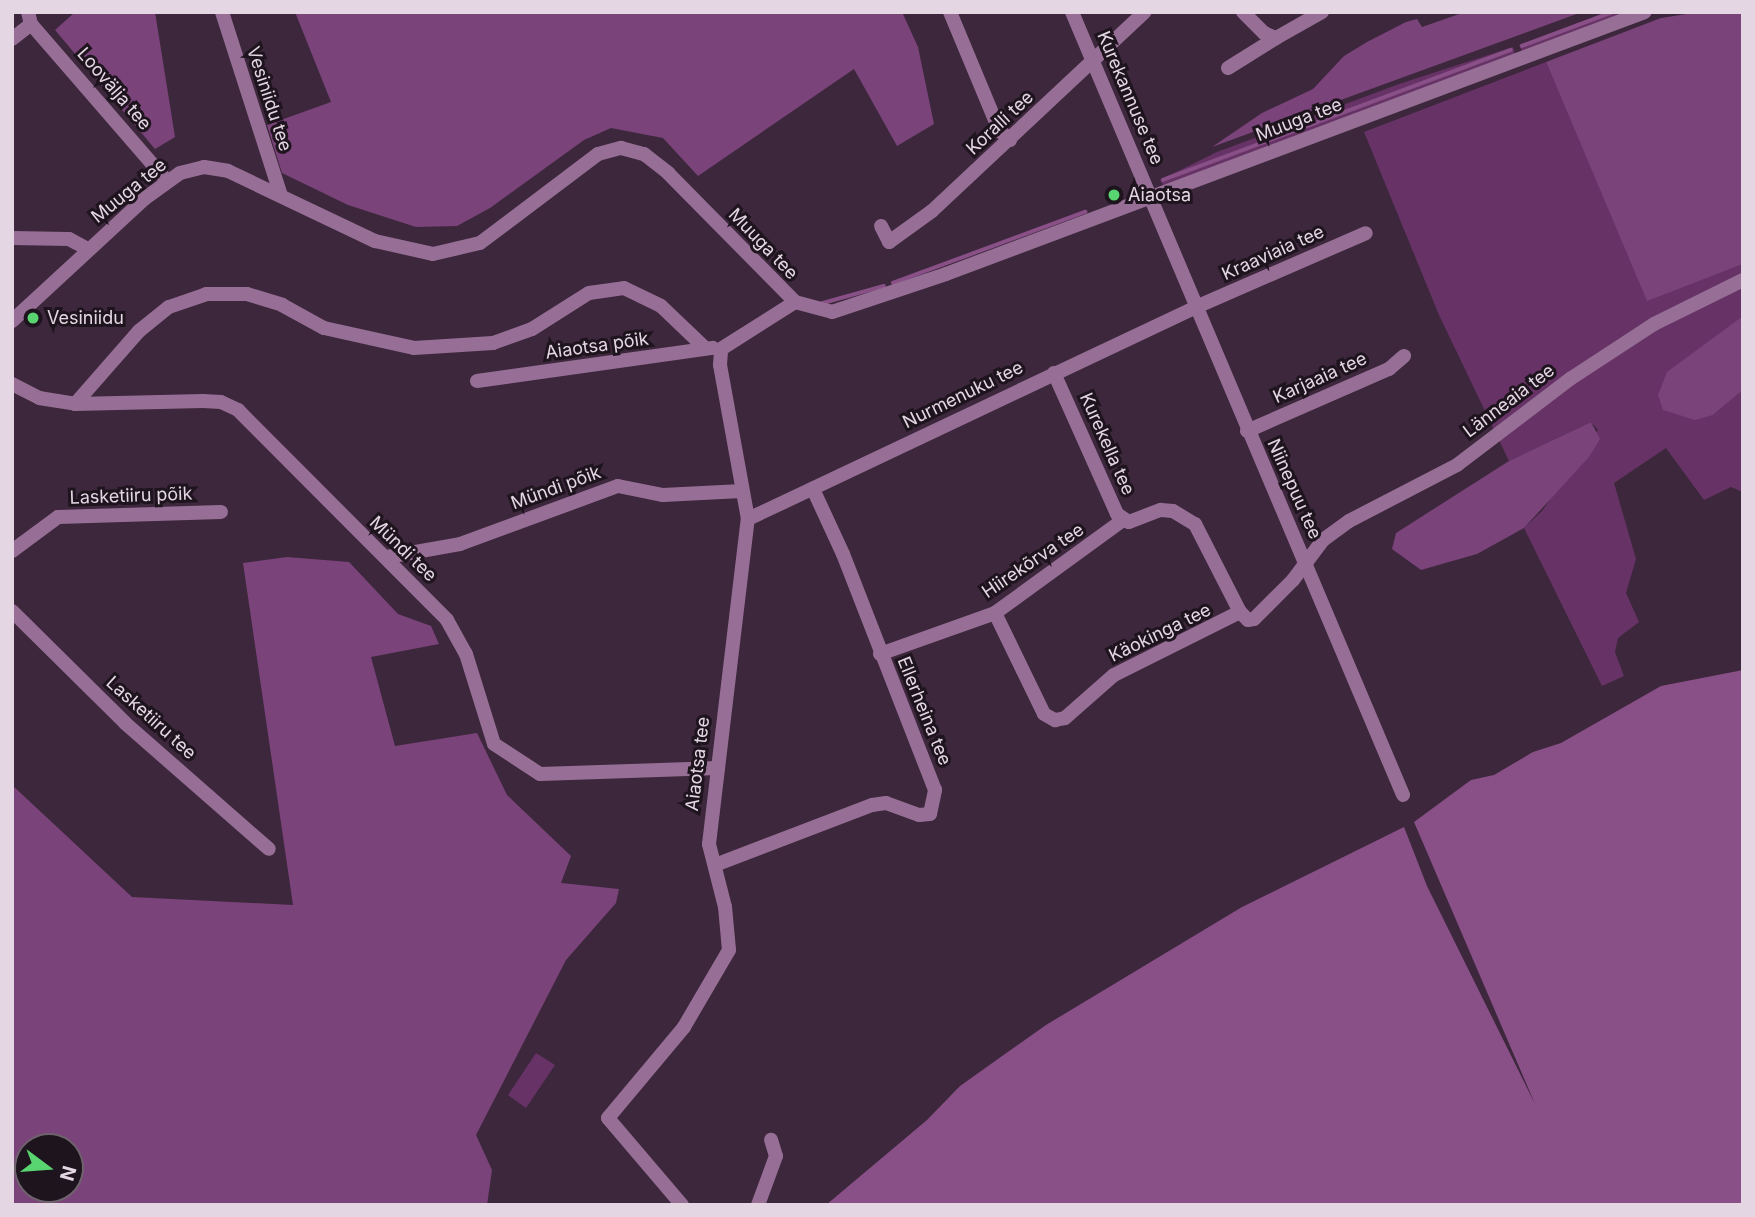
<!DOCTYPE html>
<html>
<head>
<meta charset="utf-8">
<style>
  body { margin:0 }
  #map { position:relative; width:1755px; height:1217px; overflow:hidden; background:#3d273c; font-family:Inter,sans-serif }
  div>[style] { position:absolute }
  .green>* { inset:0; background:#673366 }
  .forest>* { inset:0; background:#7a437a }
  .water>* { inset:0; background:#885087 }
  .stream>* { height:3.5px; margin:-1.75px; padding:0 1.75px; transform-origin:1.75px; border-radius:1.75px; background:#885087 }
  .minor>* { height:14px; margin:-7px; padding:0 7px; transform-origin:7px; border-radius:7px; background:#976f96 }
  .dots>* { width:19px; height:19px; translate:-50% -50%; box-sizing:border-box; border:4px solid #1e141d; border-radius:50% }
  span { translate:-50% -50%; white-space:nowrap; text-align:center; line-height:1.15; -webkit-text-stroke:6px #1e141d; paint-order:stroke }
  .street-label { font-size:18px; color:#e5d6e4 }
  .poi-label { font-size:18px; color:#e5d6e4 }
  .left { translate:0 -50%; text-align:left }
  .frame { position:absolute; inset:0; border:14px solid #e5d6e4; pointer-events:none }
  .north { position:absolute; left:14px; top:1133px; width:70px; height:70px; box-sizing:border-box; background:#1e141d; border:2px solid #6e626d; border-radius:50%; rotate:106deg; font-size:19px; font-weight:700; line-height:28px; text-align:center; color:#e5d6e4 }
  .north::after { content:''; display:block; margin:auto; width:24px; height:32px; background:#58d570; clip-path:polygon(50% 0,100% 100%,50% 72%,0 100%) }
</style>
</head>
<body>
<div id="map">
  <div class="green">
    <div style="clip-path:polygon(1607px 12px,1629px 12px,1522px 51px,1519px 45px)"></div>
    <div style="clip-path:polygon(1513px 47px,1515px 54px,1164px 187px,1160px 180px,1217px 152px,1399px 84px)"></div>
    <div style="clip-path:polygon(1546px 62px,1647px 300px,1743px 264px,1743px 316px,1713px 415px,1743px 390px,1743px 492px,1731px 487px,1704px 500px,1666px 448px,1614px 483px,1636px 559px,1626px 593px,1639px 622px,1618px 638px,1615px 652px,1624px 676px,1602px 686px,1524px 528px,1542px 511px,1598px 430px,1591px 422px,1509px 461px,1439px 315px,1364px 132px)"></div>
    <div style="clip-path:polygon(536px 1053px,555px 1065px,526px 1108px,508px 1095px)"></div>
  </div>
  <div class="forest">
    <div style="clip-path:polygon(75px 12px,155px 12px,175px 137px,155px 149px,55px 30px)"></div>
    <div style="clip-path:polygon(295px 12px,902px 12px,918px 47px,934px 124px,897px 146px,854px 69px,698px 176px,663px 138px,611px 128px,584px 140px,490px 208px,457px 226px,416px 227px,348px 205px,282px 173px,267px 125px,331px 102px)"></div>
    <div style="clip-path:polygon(1465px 12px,1582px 12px,1212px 147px,1262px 113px,1313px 89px,1344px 56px,1367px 42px,1406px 22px,1417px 19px,1422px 27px)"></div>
    <div style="clip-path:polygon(1699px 12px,1743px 12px,1743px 264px,1647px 301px,1546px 62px,1661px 18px)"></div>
    <div style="clip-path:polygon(1743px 316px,1743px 390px,1713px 415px,1695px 420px,1663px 410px,1658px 395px,1667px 372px)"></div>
    <div style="clip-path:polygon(1591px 422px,1600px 439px,1589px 457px,1524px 528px,1477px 554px,1421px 570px,1392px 549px,1396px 533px,1509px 461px)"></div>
    <div style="clip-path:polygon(evenodd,287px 557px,349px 562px,398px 614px,431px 626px,439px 644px,371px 657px,395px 746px,477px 733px,507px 795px,571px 856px,561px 883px,619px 889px,616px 903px,566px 960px,476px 1135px,492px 1170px,487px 1205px,12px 1205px,12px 785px,132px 897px,293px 905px,243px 563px,287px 557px,70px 1147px,70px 1189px,28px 1189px,28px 1147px,70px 1147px)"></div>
  </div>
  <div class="water">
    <div style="clip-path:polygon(1743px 670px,1743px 1205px,826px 1205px,927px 1120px,960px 1086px,1046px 1025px,1242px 907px,1404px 827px,1427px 886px,1535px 1104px,1414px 822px,1471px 780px,1494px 775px,1533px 752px,1561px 743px,1661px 686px)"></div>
  </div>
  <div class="stream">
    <div style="left:1522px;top:46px;width:97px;rotate:-20.5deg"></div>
    <div style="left:1163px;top:180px;width:371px;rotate:-20.5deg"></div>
    <div style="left:893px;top:283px;width:205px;rotate:-20.3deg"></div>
    <div style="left:823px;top:303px;width:63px;rotate:-15.6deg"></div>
  </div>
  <div class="minor">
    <div style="left:28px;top:12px;width:12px;rotate:76deg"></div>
    <div style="left:31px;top:24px;width:208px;rotate:49.1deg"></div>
    <div style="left:222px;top:12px;width:193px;rotate:72.2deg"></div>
    <div style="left:950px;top:12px;width:128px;rotate:67.4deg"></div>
    <div style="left:999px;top:130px;width:15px;rotate:42deg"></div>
    <div style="left:1072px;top:12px;width:850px;rotate:67.08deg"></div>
    <div style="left:1243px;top:12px;width:30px;rotate:45deg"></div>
    <div style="left:1264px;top:33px;width:13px;rotate:23deg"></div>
    <div style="left:1276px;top:38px;width:53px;rotate:-29.5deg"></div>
    <div style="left:12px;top:39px;width:24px;rotate:-38deg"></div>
    <div style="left:1228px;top:68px;width:57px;rotate:-32deg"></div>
    <div style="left:881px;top:226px;width:18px;rotate:63deg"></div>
    <div style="left:889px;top:242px;width:53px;rotate:-35.8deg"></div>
    <div style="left:932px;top:211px;width:291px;rotate:-43.1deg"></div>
    <div style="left:12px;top:238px;width:57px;rotate:1deg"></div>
    <div style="left:69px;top:239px;width:21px;rotate:28deg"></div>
    <div style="left:12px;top:321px;width:180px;rotate:-42.7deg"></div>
    <div style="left:144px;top:199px;width:44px;rotate:-35.8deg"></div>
    <div style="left:180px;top:173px;width:25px;rotate:-14deg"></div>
    <div style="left:204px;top:167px;width:24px;rotate:9deg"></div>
    <div style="left:228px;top:171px;width:163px;rotate:25.5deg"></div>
    <div style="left:375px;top:241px;width:59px;rotate:12.6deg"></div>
    <div style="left:433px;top:254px;width:48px;rotate:-13.2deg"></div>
    <div style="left:480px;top:243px;width:148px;rotate:-37deg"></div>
    <div style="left:598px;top:154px;width:24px;rotate:-15deg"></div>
    <div style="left:621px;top:148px;width:24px;rotate:15deg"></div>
    <div style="left:644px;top:154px;width:31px;rotate:38deg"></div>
    <div style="left:668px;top:173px;width:181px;rotate:45.4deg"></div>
    <div style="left:795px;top:302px;width:38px;rotate:15deg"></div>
    <div style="left:832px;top:312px;width:120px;rotate:-18.4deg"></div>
    <div style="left:946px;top:274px;width:746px;rotate:-20.55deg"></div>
    <div style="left:1054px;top:373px;width:154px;rotate:65.9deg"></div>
    <div style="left:1117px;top:514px;width:14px;rotate:34deg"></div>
    <div style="left:1129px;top:522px;width:34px;rotate:-21deg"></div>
    <div style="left:1161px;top:510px;width:12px;rotate:5deg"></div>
    <div style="left:1173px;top:511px;width:26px;rotate:31deg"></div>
    <div style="left:1195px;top:524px;width:99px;rotate:62.9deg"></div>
    <div style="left:477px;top:381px;width:238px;rotate:-8deg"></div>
    <div style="left:12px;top:384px;width:30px;rotate:27deg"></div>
    <div style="left:39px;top:398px;width:36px;rotate:9deg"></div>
    <div style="left:75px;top:404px;width:128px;rotate:-1.3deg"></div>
    <div style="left:203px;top:401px;width:18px;rotate:3deg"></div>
    <div style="left:221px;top:402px;width:19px;rotate:25deg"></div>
    <div style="left:238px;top:410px;width:296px;rotate:45.1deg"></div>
    <div style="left:447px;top:620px;width:39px;rotate:61deg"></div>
    <div style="left:466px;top:654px;width:94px;rotate:72.7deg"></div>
    <div style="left:494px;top:744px;width:55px;rotate:33.1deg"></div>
    <div style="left:540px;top:774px;width:178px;rotate:-1.9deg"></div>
    <div style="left:75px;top:404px;width:97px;rotate:-48.8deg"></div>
    <div style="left:139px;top:331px;width:38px;rotate:-39deg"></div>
    <div style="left:169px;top:307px;width:39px;rotate:-19deg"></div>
    <div style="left:206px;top:294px;width:41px"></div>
    <div style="left:247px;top:294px;width:37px;rotate:17deg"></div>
    <div style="left:282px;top:305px;width:48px;rotate:28.7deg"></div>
    <div style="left:324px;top:328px;width:92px;rotate:12.5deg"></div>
    <div style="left:414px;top:348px;width:79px;rotate:-3.6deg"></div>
    <div style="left:493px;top:343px;width:41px;rotate:-19.7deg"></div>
    <div style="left:532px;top:329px;width:67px;rotate:-32.3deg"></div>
    <div style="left:589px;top:293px;width:35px;rotate:-8deg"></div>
    <div style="left:624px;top:288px;width:41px;rotate:25.9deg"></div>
    <div style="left:661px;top:306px;width:61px;rotate:43.7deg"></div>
    <div style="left:1247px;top:431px;width:155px;rotate:-23.6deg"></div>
    <div style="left:1389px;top:369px;width:20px;rotate:-41deg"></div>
    <div style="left:748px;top:519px;width:496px;rotate:-25.3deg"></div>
    <div style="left:1196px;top:307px;width:185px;rotate:-23.5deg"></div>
    <div style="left:12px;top:551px;width:57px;rotate:-36.5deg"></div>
    <div style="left:58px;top:517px;width:163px;rotate:-1.8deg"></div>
    <div style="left:387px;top:557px;width:74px;rotate:-10.1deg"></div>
    <div style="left:460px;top:544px;width:168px;rotate:-20.2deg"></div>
    <div style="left:618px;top:486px;width:46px;rotate:11.3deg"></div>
    <div style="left:663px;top:495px;width:79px;rotate:-2.9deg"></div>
    <div style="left:12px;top:611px;width:159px;rotate:44.7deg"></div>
    <div style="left:125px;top:723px;width:191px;rotate:41.2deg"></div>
    <div style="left:995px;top:613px;width:112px;rotate:64.1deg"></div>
    <div style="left:1044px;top:714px;width:13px;rotate:29deg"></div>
    <div style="left:1055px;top:720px;width:10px;rotate:-11deg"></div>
    <div style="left:1065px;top:718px;width:65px;rotate:-41.3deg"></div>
    <div style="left:1114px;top:675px;width:141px;rotate:-26.6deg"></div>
    <div style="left:1240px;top:612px;width:11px;rotate:45deg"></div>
    <div style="left:1248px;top:620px;width:6px;rotate:-9deg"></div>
    <div style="left:1254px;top:619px;width:55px;rotate:-45deg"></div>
    <div style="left:1293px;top:580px;width:50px;rotate:-53.1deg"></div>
    <div style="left:1323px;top:540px;width:32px;rotate:-36deg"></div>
    <div style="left:1349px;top:521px;width:122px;rotate:-27.4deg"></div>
    <div style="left:1457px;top:465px;width:142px;rotate:-37.3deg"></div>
    <div style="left:1570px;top:379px;width:100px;rotate:-33.2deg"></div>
    <div style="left:1654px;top:324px;width:99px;rotate:-26.3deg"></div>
    <div style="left:880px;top:654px;width:122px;rotate:-19.6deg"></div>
    <div style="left:995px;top:613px;width:158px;rotate:-36deg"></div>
    <div style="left:715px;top:865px;width:168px;rotate:-20.9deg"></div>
    <div style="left:872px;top:805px;width:14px;rotate:-8deg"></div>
    <div style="left:886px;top:803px;width:35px;rotate:20deg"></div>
    <div style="left:919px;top:815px;width:11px;rotate:-5deg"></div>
    <div style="left:930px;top:814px;width:25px;rotate:-78deg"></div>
    <div style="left:935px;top:790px;width:253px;rotate:-111.3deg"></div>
    <div style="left:843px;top:554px;width:72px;rotate:-114.8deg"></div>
    <div style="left:682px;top:1205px;width:114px;rotate:-130.4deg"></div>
    <div style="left:608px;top:1118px;width:119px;rotate:-50.1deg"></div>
    <div style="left:684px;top:1027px;width:89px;rotate:-59.7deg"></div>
    <div style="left:729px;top:950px;width:43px;rotate:-95.3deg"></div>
    <div style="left:725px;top:907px;width:65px;rotate:-104.3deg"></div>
    <div style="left:709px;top:844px;width:327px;rotate:-83.2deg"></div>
    <div style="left:748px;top:519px;width:157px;rotate:-100.3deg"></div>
    <div style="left:720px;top:365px;width:16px;rotate:-86deg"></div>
    <div style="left:721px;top:349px;width:88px;rotate:-32.4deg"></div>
    <div style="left:758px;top:1205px;width:52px;rotate:-69.8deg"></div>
    <div style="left:776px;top:1156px;width:17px;rotate:-107deg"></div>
  </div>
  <div class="dots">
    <div style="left:1114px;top:195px;background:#58d570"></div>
    <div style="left:33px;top:318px;background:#58d570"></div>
  </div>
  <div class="street-label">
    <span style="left:114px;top:89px;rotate:49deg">Loovälja tee</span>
    <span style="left:1130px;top:98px;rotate:67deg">Kurekannuse tee</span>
    <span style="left:269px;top:99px;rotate:72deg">Vesiniidu tee</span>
    <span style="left:1299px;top:120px;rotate:-21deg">Muuga tee</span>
    <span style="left:1000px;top:123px;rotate:-43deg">Koralli tee</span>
    <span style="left:129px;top:191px;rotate:-39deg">Muuga tee</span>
    <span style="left:763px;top:244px;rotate:46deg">Muuga tee</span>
    <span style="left:1273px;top:253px;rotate:-24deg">Kraaviaia tee</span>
    <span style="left:597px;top:346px;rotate:-8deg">Aiaotsa põik</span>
    <span style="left:1320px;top:378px;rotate:-24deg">Karjaaia tee</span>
    <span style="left:963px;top:395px;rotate:-26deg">Nurmenuku tee</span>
    <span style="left:1509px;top:401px;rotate:-37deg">Länneaia tee</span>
    <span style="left:1107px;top:444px;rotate:66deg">Kurekella tee</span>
    <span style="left:556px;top:488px;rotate:-20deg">Mündi põik</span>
    <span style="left:1294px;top:489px;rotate:66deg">Niinepuu tee</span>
    <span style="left:131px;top:496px;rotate:-2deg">Lasketiiru põik</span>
    <span style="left:403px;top:549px;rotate:44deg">Mündi tee</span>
    <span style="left:1033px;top:561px;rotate:-34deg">Hiirekõrva tee</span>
    <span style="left:1160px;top:633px;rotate:-26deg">Käokinga tee</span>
    <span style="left:924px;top:711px;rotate:68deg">Ellerheina tee</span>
    <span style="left:151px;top:718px;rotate:42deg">Lasketiiru tee</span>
    <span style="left:698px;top:764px;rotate:-83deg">Aiaotsa tee</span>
  </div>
  <div class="poi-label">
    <span class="left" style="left:1128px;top:195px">Aiaotsa</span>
    <span class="left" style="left:47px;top:318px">Vesiniidu</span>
  </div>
  <div class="frame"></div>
  <div class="north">N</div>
</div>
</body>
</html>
